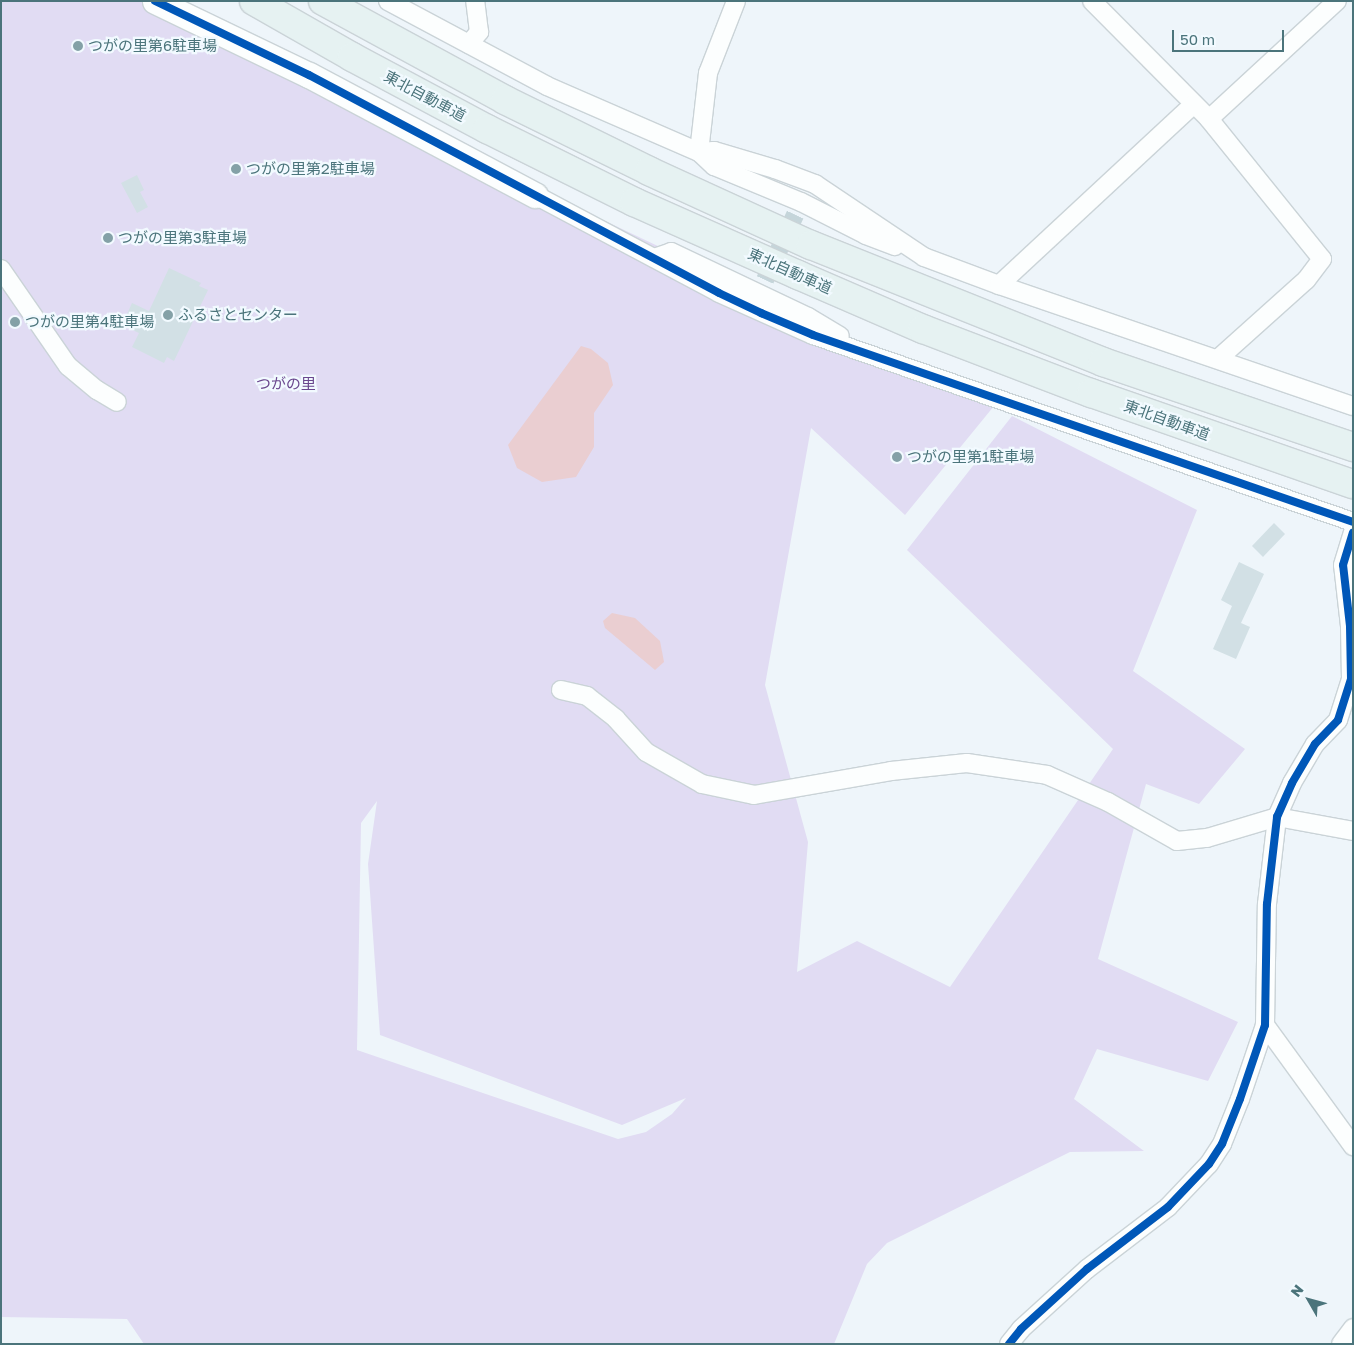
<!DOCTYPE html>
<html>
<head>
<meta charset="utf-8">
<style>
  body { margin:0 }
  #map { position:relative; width:1354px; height:1345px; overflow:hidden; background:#eef5fa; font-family:"Golos Text","Noto Sans JP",sans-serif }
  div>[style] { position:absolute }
  .green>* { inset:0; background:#e1dcf3 }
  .water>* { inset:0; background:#eaced1 }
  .building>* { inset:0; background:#d2e0e5 }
  .street-tunnel>* { height:18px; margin-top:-9px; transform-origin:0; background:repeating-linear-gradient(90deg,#c5d5da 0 18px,transparent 0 27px) }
  .roads { filter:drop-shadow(1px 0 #cad3d7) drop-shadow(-1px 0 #cad3d7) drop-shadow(0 1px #cad3d7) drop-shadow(0 -1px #cad3d7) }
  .street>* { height:18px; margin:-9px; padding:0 9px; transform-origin:9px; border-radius:9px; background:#fcfefe }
  .secondary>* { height:25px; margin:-12.5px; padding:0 12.5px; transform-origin:12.5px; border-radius:12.5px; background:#fcfefe }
  .highway>* { height:28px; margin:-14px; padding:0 14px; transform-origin:14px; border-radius:14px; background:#e6f2f2 }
  .cycleway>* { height:8px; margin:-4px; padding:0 4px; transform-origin:4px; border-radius:4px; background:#0057b8 }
  .dots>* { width:14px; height:14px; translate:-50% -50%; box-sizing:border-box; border:2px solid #f2faff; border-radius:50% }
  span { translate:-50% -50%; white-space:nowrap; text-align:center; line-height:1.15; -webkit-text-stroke:4.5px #f2faff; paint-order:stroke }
  .poi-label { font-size:15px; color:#4b747b }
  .left { translate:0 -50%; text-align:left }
  .street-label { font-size:15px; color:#4b747b }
  .park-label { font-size:15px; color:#6a478e }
  .frame { position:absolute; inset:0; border:2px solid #4b747b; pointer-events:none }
  .north { position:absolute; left:1284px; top:1275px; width:50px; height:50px; -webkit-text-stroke:4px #f2faff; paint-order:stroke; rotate:308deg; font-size:14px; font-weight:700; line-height:20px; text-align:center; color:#4b747b }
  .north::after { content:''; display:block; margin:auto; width:18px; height:22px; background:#4b747b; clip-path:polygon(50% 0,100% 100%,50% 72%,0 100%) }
  .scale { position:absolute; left:1172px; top:30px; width:112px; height:22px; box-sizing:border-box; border:2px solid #4b747b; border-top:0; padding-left:6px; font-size:15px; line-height:18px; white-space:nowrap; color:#4b747b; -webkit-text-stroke:4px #f2faff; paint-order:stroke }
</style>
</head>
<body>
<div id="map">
  <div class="green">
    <div style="clip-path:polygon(evenodd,1px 1px,143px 1px,994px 406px,905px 515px,811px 428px,765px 685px,808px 842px,797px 972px,857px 941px,950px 987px,1113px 749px,907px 550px,1012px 416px,1197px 510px,1133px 671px,1245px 749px,1199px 804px,1146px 784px,1098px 959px,1238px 1022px,1208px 1081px,1097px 1049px,1074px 1099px,1144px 1151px,1070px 1152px,887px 1243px,867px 1264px,834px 1344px,144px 1344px,127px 1319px,1px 1317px,1px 1px,377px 801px,368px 864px,380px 1035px,622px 1125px,686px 1098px,672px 1114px,646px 1132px,618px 1139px,357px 1050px,361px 823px,377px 801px)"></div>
  </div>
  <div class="water">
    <div style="clip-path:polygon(581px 346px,591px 349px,608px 363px,613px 385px,594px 413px,594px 447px,576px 477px,542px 482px,517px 468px,508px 445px)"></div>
    <div style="clip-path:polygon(612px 613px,635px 618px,660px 641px,664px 662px,655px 670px,605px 628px,603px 621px)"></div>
  </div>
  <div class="building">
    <div style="clip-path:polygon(137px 175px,144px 190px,140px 192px,148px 207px,137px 213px,121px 183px)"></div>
    <div style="clip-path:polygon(169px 268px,201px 283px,199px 286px,208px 290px,174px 361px,167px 357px,164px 363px,132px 347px,139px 333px,122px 325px,132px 303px,149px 311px)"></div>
    <div style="clip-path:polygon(1274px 523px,1285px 534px,1263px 557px,1252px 546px)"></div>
    <div style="clip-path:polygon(1239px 562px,1264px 574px,1241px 623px,1250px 627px,1236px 659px,1213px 649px,1232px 606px,1221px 600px)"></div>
  </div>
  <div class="street-tunnel">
    <div style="left:765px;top:280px;width:72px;rotate:-65.2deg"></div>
  </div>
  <div class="roads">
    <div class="street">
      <div style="left:388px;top:1px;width:180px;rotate:28.1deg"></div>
      <div style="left:547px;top:86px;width:166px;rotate:23.5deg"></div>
      <div style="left:699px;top:152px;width:21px;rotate:43deg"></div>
      <div style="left:714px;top:166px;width:94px;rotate:22.5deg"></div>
      <div style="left:801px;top:202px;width:73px;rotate:26.9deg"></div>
      <div style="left:866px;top:235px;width:31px;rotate:21deg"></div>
      <div style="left:1092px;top:1px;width:166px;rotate:45.2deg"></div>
      <div style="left:1209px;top:119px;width:180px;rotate:51.1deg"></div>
      <div style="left:1322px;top:259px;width:26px;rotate:127deg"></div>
      <div style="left:1306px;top:280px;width:118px;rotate:138.1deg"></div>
      <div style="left:469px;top:44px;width:16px;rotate:-50deg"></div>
      <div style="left:479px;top:32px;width:31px;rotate:-97deg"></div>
      <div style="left:1209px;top:119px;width:174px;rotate:-42.7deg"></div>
      <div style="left:699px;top:152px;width:15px;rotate:-4deg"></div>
      <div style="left:714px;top:151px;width:64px;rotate:16.4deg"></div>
      <div style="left:775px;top:169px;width:43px;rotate:20.6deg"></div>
      <div style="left:815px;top:184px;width:131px;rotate:33.8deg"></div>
      <div style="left:924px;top:257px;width:80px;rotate:20.5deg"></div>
      <div style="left:999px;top:285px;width:374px;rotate:18.9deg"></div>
      <div style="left:699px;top:152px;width:80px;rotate:-83.5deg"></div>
      <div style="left:708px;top:73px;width:77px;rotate:-68.7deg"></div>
      <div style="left:535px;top:195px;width:208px;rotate:28deg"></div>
      <div style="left:719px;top:293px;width:103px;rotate:24.1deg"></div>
      <div style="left:813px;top:335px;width:571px;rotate:19.1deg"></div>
      <div style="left:654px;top:258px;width:18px;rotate:-19deg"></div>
      <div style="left:671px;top:252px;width:152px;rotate:25.4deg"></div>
      <div style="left:808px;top:317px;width:37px;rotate:31deg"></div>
      <div style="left:1px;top:269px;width:118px;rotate:55.4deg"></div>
      <div style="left:68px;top:366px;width:38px;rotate:40deg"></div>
      <div style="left:97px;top:390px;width:23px;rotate:31deg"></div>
      <div style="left:999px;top:285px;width:266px;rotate:-42.9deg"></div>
      <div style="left:561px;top:690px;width:27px;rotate:13deg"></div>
      <div style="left:587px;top:696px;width:37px;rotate:38deg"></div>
      <div style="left:616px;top:719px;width:45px;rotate:47.7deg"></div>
      <div style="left:646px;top:752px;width:64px;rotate:29.7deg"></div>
      <div style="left:702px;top:784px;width:53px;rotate:11.9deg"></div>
      <div style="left:754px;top:795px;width:139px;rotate:-9.9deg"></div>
      <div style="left:891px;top:771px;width:76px;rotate:-6deg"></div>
      <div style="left:967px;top:763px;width:81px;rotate:8.5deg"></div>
      <div style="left:1047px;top:775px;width:67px;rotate:23.9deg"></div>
      <div style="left:1108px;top:802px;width:79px;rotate:29.5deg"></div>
      <div style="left:1177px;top:841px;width:30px;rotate:-6deg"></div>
      <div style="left:1207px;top:838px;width:73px;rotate:-16.7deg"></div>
      <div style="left:1277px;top:817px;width:77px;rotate:10.4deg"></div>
      <div style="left:1265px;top:1025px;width:150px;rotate:54deg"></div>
      <div style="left:1009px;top:1344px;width:19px;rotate:-51deg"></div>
      <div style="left:1021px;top:1329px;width:89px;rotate:-42.3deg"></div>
      <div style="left:1087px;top:1269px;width:102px;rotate:-37.4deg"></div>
      <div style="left:1168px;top:1207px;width:59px;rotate:-46.4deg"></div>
      <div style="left:1209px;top:1164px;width:24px;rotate:-57deg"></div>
      <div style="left:1222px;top:1144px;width:48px;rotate:-68.2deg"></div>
      <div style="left:1240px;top:1099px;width:78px;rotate:-71.3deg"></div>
      <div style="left:1265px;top:1025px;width:121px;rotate:-89.1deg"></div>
      <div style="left:1267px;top:904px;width:88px;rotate:-83.4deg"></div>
      <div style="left:1277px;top:817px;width:37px;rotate:-66deg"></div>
      <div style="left:1292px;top:783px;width:45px;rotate:-59.5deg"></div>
      <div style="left:1315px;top:744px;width:33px;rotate:-46deg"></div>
      <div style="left:1338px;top:720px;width:43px;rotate:-72.4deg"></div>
      <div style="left:1351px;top:679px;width:53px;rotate:-91.1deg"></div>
      <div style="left:1350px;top:626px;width:61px;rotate:-96.5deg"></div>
      <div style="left:1343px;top:565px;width:34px;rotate:-73deg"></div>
      <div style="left:1341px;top:1344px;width:20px;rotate:-53deg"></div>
    </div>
    <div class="secondary">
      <div style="left:155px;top:1px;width:171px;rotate:25.7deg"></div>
      <div style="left:309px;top:75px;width:256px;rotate:28deg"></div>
    </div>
    <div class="highway">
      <div style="left:254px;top:1px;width:113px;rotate:29.7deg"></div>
      <div style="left:352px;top:57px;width:153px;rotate:28.1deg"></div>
      <div style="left:487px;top:129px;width:164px;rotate:26.4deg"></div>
      <div style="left:634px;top:202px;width:180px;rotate:24deg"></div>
      <div style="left:798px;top:275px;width:136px;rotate:23.4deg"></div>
      <div style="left:923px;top:329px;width:180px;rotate:20.9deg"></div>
      <div style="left:1091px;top:393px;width:277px;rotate:19.2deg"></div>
      <div style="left:323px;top:1px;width:207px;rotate:28.5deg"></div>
      <div style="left:505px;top:100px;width:161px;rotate:26.2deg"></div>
      <div style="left:649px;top:171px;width:178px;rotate:24.6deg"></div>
      <div style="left:811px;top:245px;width:315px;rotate:21.8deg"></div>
      <div style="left:1103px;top:362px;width:264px;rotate:18.8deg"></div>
    </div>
  </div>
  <div class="cycleway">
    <div style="left:155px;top:1px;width:171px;rotate:25.7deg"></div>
    <div style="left:309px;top:75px;width:464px;rotate:28deg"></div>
    <div style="left:719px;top:293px;width:47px;rotate:25.5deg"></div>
    <div style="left:761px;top:313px;width:56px;rotate:22.9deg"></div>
    <div style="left:813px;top:335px;width:571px;rotate:19.1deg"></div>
    <div style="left:1009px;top:1344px;width:19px;rotate:-51deg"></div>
    <div style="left:1021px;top:1329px;width:89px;rotate:-42.3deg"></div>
    <div style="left:1087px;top:1269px;width:102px;rotate:-37.4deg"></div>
    <div style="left:1168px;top:1207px;width:59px;rotate:-46.4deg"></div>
    <div style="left:1209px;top:1164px;width:24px;rotate:-57deg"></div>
    <div style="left:1222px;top:1144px;width:48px;rotate:-68.2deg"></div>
    <div style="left:1240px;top:1099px;width:78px;rotate:-71.3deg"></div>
    <div style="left:1265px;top:1025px;width:121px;rotate:-89.1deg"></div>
    <div style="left:1267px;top:904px;width:88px;rotate:-83.4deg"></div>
    <div style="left:1277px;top:817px;width:37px;rotate:-66deg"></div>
    <div style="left:1292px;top:783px;width:45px;rotate:-59.5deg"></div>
    <div style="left:1315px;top:744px;width:33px;rotate:-46deg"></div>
    <div style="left:1338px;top:720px;width:43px;rotate:-72.4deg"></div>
    <div style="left:1351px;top:679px;width:53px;rotate:-91.1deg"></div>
    <div style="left:1350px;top:626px;width:61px;rotate:-96.5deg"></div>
    <div style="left:1343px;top:565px;width:34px;rotate:-73deg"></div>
  </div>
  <div class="dots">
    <div style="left:78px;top:46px;background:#84a1a7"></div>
    <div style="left:236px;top:169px;background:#84a1a7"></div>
    <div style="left:108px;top:238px;background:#84a1a7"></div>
    <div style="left:168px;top:315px;background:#84a1a7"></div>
    <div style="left:15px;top:322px;background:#84a1a7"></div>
    <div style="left:897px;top:457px;background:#84a1a7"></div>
  </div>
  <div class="poi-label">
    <span class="left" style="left:88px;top:46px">つがの里第6駐車場</span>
    <span class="left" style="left:246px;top:169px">つがの里第2駐車場</span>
    <span class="left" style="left:118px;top:238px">つがの里第3駐車場</span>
    <span class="left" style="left:178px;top:315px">ふるさとセンター</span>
    <span class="left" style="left:25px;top:322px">つがの里第4駐車場</span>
    <span class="left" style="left:907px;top:457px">つがの里第1駐車場</span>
  </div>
  <div class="street-label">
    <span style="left:425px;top:96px;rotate:28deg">東北自動車道</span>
    <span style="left:790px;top:271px;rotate:24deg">東北自動車道</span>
    <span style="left:1167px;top:420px;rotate:20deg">東北自動車道</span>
  </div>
  <div class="park-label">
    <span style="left:286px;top:384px">つがの里</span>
  </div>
  <div class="frame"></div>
  <div class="north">N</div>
  <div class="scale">50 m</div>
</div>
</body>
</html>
